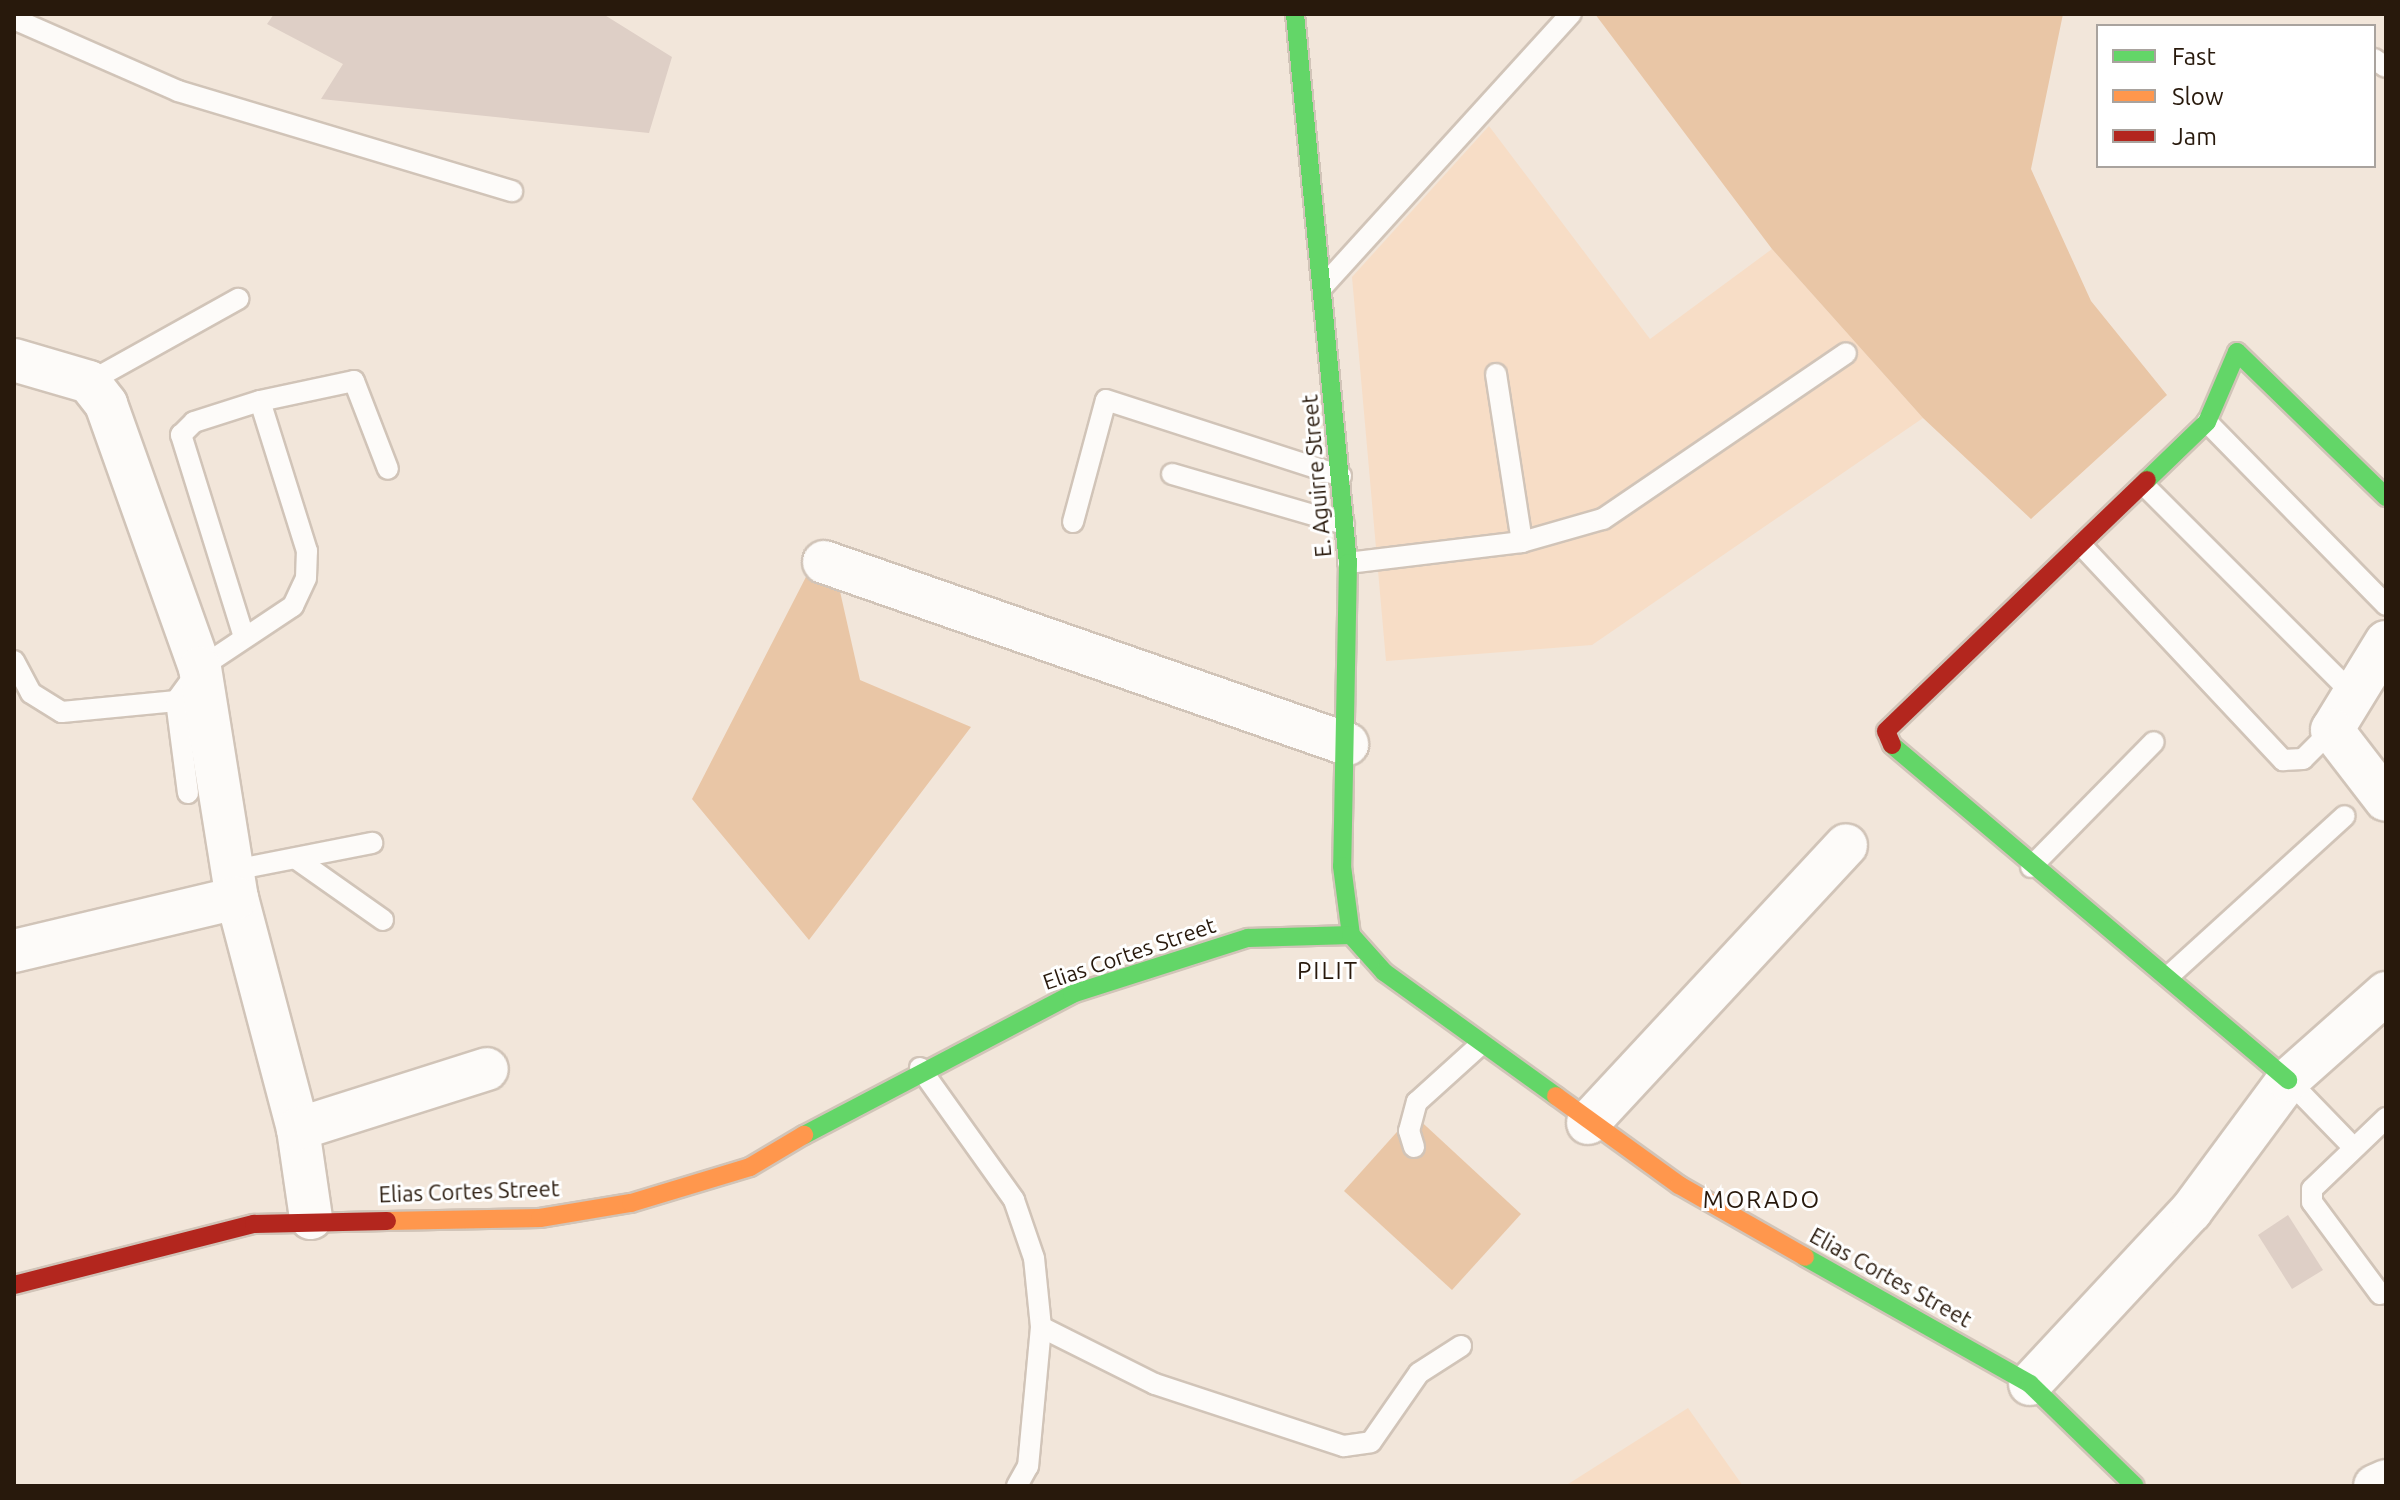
<!DOCTYPE html>
<html>
<head>
<meta charset="utf-8">
<style>
  body { margin:0 }
  #map { position:relative; width:2400px; height:1500px; overflow:hidden; background:#f2e6da; font-family:Ubuntu,sans-serif }
  div>[style] { position:absolute }
  .built>* { inset:0; background:#f7ddc6 }
  .green>* { inset:0; background:#e9c6a6 }
  .building>* { inset:0; background:#decfc6 }
  .roads { filter:drop-shadow(2px 0 #d1c4b8) drop-shadow(-2px 0 #d1c4b8) drop-shadow(0 2px #d1c4b8) drop-shadow(0 -2px #d1c4b8) }
  .lane>* { height:20px; margin:-10px; padding:0 10px; transform-origin:10px; border-radius:10px; background:#fdfbf9 }
  .street>* { height:42px; margin:-21px; padding:0 21px; transform-origin:21px; border-radius:21px; background:#fdfbf9 }
  .fast>* { height:18px; margin:-9px; padding:0 9px; transform-origin:9px; border-radius:9px; background:#63d668 }
  .slow>* { height:18px; margin:-9px; padding:0 9px; transform-origin:9px; border-radius:9px; background:#ff974d }
  .jam>* { height:18px; margin:-9px; padding:0 9px; transform-origin:9px; border-radius:9px; background:#b3261e }
  span { translate:-50% -50%; white-space:nowrap; text-align:center; line-height:1.15; -webkit-text-stroke:6px #fff; paint-order:stroke }
  .street-label { font-size:22px; color:#28190c }
  .neighbourhood-label { font-size:24px; color:#28190c; letter-spacing:2px }
  .frame { position:absolute; inset:0; border:16px solid #28190c; pointer-events:none }
  .legend { position:absolute; left:2096px; top:24px; width:280px; height:144px; box-sizing:border-box; background:#fff; border:2px solid #a9a39e; margin:0; padding:10px 14px; list-style:none; font-size:24px; color:#28190c }
  .legend li { display:flex; align-items:center; gap:16px; height:40px }
  .legend b { width:40px; border:2px solid #a9a39e }
</style>
</head>
<body>
<div id="map">
  <div class="built">
    <div style="clip-path:polygon(1489px 126px,1650px 339px,1772px 249px,1923px 418px,1592px 645px,1386px 661px,1352px 277px)"></div>
    <div style="clip-path:polygon(1688px 1408px,1743px 1486px,1565px 1486px)"></div>
  </div>
  <div class="green">
    <div style="clip-path:polygon(1595px 14px,2063px 14px,2031px 169px,2091px 301px,2167px 395px,2031px 519px,1923px 418px,1772px 249px)"></div>
    <div style="clip-path:polygon(808px 573px,839px 587px,860px 680px,971px 727px,809px 940px,692px 799px)"></div>
    <div style="clip-path:polygon(1413px 1114px,1521px 1214px,1452px 1290px,1344px 1191px)"></div>
  </div>
  <div class="building">
    <div style="clip-path:polygon(274px 14px,603px 14px,672px 57px,649px 133px,321px 99px,343px 64px,267px 24px)"></div>
    <div style="clip-path:polygon(2288px 1215px,2323px 1270px,2292px 1289px,2258px 1235px)"></div>
  </div>
  <div class="roads">
    <div class="lane">
      <div style="left:14px;top:19px;width:179px;rotate:23.7deg"></div>
      <div style="left:178px;top:91px;width:349px;rotate:16.7deg"></div>
      <div style="left:2374px;top:59px;width:14px;rotate:34deg"></div>
      <div style="left:1324px;top:285px;width:367px;rotate:-47.7deg"></div>
      <div style="left:1496px;top:374px;width:170px;rotate:81.2deg"></div>
      <div style="left:89px;top:382px;width:171px;rotate:-29.1deg"></div>
      <div style="left:2207px;top:422px;width:256px;rotate:45.6deg"></div>
      <div style="left:1172px;top:474px;width:179px;rotate:16.2deg"></div>
      <div style="left:2144px;top:485px;width:300px;rotate:45deg"></div>
      <div style="left:1073px;top:522px;width:126px;rotate:-74.9deg"></div>
      <div style="left:1106px;top:400px;width:247px;rotate:17.9deg"></div>
      <div style="left:2082px;top:546px;width:294px;rotate:46.8deg"></div>
      <div style="left:2283px;top:760px;width:20px;rotate:-3deg"></div>
      <div style="left:2303px;top:759px;width:41px;rotate:-45deg"></div>
      <div style="left:1348px;top:563px;width:175px;rotate:-6.9deg"></div>
      <div style="left:1522px;top:542px;width:84px;rotate:-15.9deg"></div>
      <div style="left:1603px;top:519px;width:294px;rotate:-34.3deg"></div>
      <div style="left:244px;top:637px;width:212px;rotate:-107.3deg"></div>
      <div style="left:181px;top:435px;width:18px;rotate:-45deg"></div>
      <div style="left:194px;top:422px;width:69px;rotate:-17.7deg"></div>
      <div style="left:260px;top:401px;width:96px;rotate:-12deg"></div>
      <div style="left:354px;top:381px;width:94px;rotate:68.9deg"></div>
      <div style="left:14px;top:661px;width:36px;rotate:62deg"></div>
      <div style="left:31px;top:693px;width:36px;rotate:32deg"></div>
      <div style="left:62px;top:712px;width:115px;rotate:-5.5deg"></div>
      <div style="left:188px;top:793px;width:93px;rotate:-97.4deg"></div>
      <div style="left:176px;top:701px;width:41px;rotate:-54deg"></div>
      <div style="left:200px;top:668px;width:112px;rotate:-33.7deg"></div>
      <div style="left:293px;top:606px;width:31px;rotate:-65deg"></div>
      <div style="left:306px;top:578px;width:27px;rotate:-88deg"></div>
      <div style="left:307px;top:551px;width:157px;rotate:-107.4deg"></div>
      <div style="left:298px;top:860px;width:104px;rotate:35.2deg"></div>
      <div style="left:2031px;top:867px;width:175px;rotate:-45.5deg"></div>
      <div style="left:234px;top:870px;width:141px;rotate:-11.1deg"></div>
      <div style="left:2170px;top:975px;width:236px;rotate:-42.3deg"></div>
      <div style="left:920px;top:1068px;width:162px;rotate:54.5deg"></div>
      <div style="left:1014px;top:1200px;width:61px;rotate:71deg"></div>
      <div style="left:1034px;top:1258px;width:69px;rotate:84.2deg"></div>
      <div style="left:1041px;top:1327px;width:140px;rotate:95.3deg"></div>
      <div style="left:1028px;top:1466px;width:23px;rotate:119deg"></div>
      <div style="left:2288px;top:1080px;width:89px;rotate:45.9deg"></div>
      <div style="left:1414px;top:1147px;width:17px;rotate:-107deg"></div>
      <div style="left:1409px;top:1131px;width:30px;rotate:-75deg"></div>
      <div style="left:1417px;top:1102px;width:85px;rotate:-42.1deg"></div>
      <div style="left:2380px;top:1294px;width:114px;rotate:-126.5deg"></div>
      <div style="left:2312px;top:1202px;width:13px;rotate:-90deg"></div>
      <div style="left:2312px;top:1189px;width:103px;rotate:-43.8deg"></div>
      <div style="left:1041px;top:1327px;width:127px;rotate:26.6deg"></div>
      <div style="left:1155px;top:1384px;width:199px;rotate:18.2deg"></div>
      <div style="left:1344px;top:1446px;width:27px;rotate:-8deg"></div>
      <div style="left:1371px;top:1442px;width:84px;rotate:-55.2deg"></div>
      <div style="left:1419px;top:1373px;width:50px;rotate:-32.7deg"></div>
    </div>
    <div class="street">
      <div style="left:14px;top:360px;width:78px;rotate:16.3deg"></div>
      <div style="left:89px;top:382px;width:28px;rotate:52deg"></div>
      <div style="left:106px;top:404px;width:280px;rotate:70.4deg"></div>
      <div style="left:200px;top:668px;width:233px;rotate:80.9deg"></div>
      <div style="left:237px;top:898px;width:239px;rotate:75.2deg"></div>
      <div style="left:298px;top:1129px;width:90px;rotate:81.7deg"></div>
      <div style="left:824px;top:562px;width:554px;rotate:19.19deg"></div>
      <div style="left:2386px;top:642px;width:103px;rotate:121.5deg"></div>
      <div style="left:2332px;top:730px;width:88px;rotate:52.4deg"></div>
      <div style="left:14px;top:951px;width:229px;rotate:-13.4deg"></div>
      <div style="left:1588px;top:1123px;width:379px;rotate:-47.1deg"></div>
      <div style="left:298px;top:1129px;width:198px;rotate:-17.6deg"></div>
      <div style="left:2030px;top:1384px;width:236px;rotate:-47.1deg"></div>
      <div style="left:2191px;top:1211px;width:163px;rotate:-53.5deg"></div>
      <div style="left:2288px;top:1080px;width:131px;rotate:-41.6deg"></div>
      <div style="left:2375px;top:1486px;width:12px;rotate:-24deg"></div>
    </div>
    <div class="fast">
      <div style="left:1295px;top:14px;width:552px;rotate:84.49deg"></div>
      <div style="left:1348px;top:563px;width:303px;rotate:91.1deg"></div>
      <div style="left:1342px;top:866px;width:70px;rotate:82.6deg"></div>
      <div style="left:2147px;top:480px;width:83px;rotate:-44deg"></div>
      <div style="left:2207px;top:422px;width:76px;rotate:-66.8deg"></div>
      <div style="left:2237px;top:352px;width:208px;rotate:44.2deg"></div>
      <div style="left:1892px;top:745px;width:519px;rotate:40.23deg"></div>
      <div style="left:804px;top:1135px;width:303px;rotate:-27.7deg"></div>
      <div style="left:1072px;top:994px;width:185px;rotate:-17.7deg"></div>
      <div style="left:1248px;top:938px;width:103px;rotate:-1.7deg"></div>
      <div style="left:1351px;top:935px;width:50px;rotate:48.3deg"></div>
      <div style="left:1384px;top:972px;width:212px;rotate:35.8deg"></div>
      <div style="left:1805px;top:1257px;width:258px;rotate:29.4deg"></div>
      <div style="left:2030px;top:1384px;width:146px;rotate:44.2deg"></div>
    </div>
    <div class="slow">
      <div style="left:1556px;top:1096px;width:152px;rotate:35.9deg"></div>
      <div style="left:1679px;top:1185px;width:145px;rotate:29.7deg"></div>
      <div style="left:387px;top:1221px;width:153px;rotate:-1.1deg"></div>
      <div style="left:540px;top:1218px;width:92px;rotate:-9.4deg"></div>
      <div style="left:631px;top:1203px;width:124px;rotate:-16.8deg"></div>
      <div style="left:750px;top:1167px;width:63px;rotate:-30.7deg"></div>
    </div>
    <div class="jam">
      <div style="left:1892px;top:745px;width:15px;rotate:-113deg"></div>
      <div style="left:1886px;top:731px;width:362px;rotate:-43.9deg"></div>
      <div style="left:14px;top:1285px;width:248px;rotate:-14.3deg"></div>
      <div style="left:254px;top:1224px;width:133px;rotate:-1.3deg"></div>
    </div>
  </div>
  <div class="street-label">
    <span style="left:1316px;top:476px;rotate:-95deg">E. Aguirre Street</span>
    <span style="left:1129px;top:953px;rotate:-19deg">Elias Cortes Street</span>
    <span style="left:469px;top:1191px;rotate:-2deg">Elias Cortes Street</span>
    <span style="left:1891px;top:1277px;rotate:29deg">Elias Cortes Street</span>
  </div>
  <div class="neighbourhood-label">
    <span style="left:1328px;top:971px">PILIT</span>
    <span style="left:1762px;top:1200px">MORADO</span>
  </div>
  <div class="frame"></div>
  <ul class="legend">
  <li><b style="height:10px;background:#63d668"></b>Fast</li>
  <li><b style="height:10px;background:#ff974d"></b>Slow</li>
  <li><b style="height:10px;background:#b3261e"></b>Jam</li>
  </ul>
</div>
</body>
</html>
